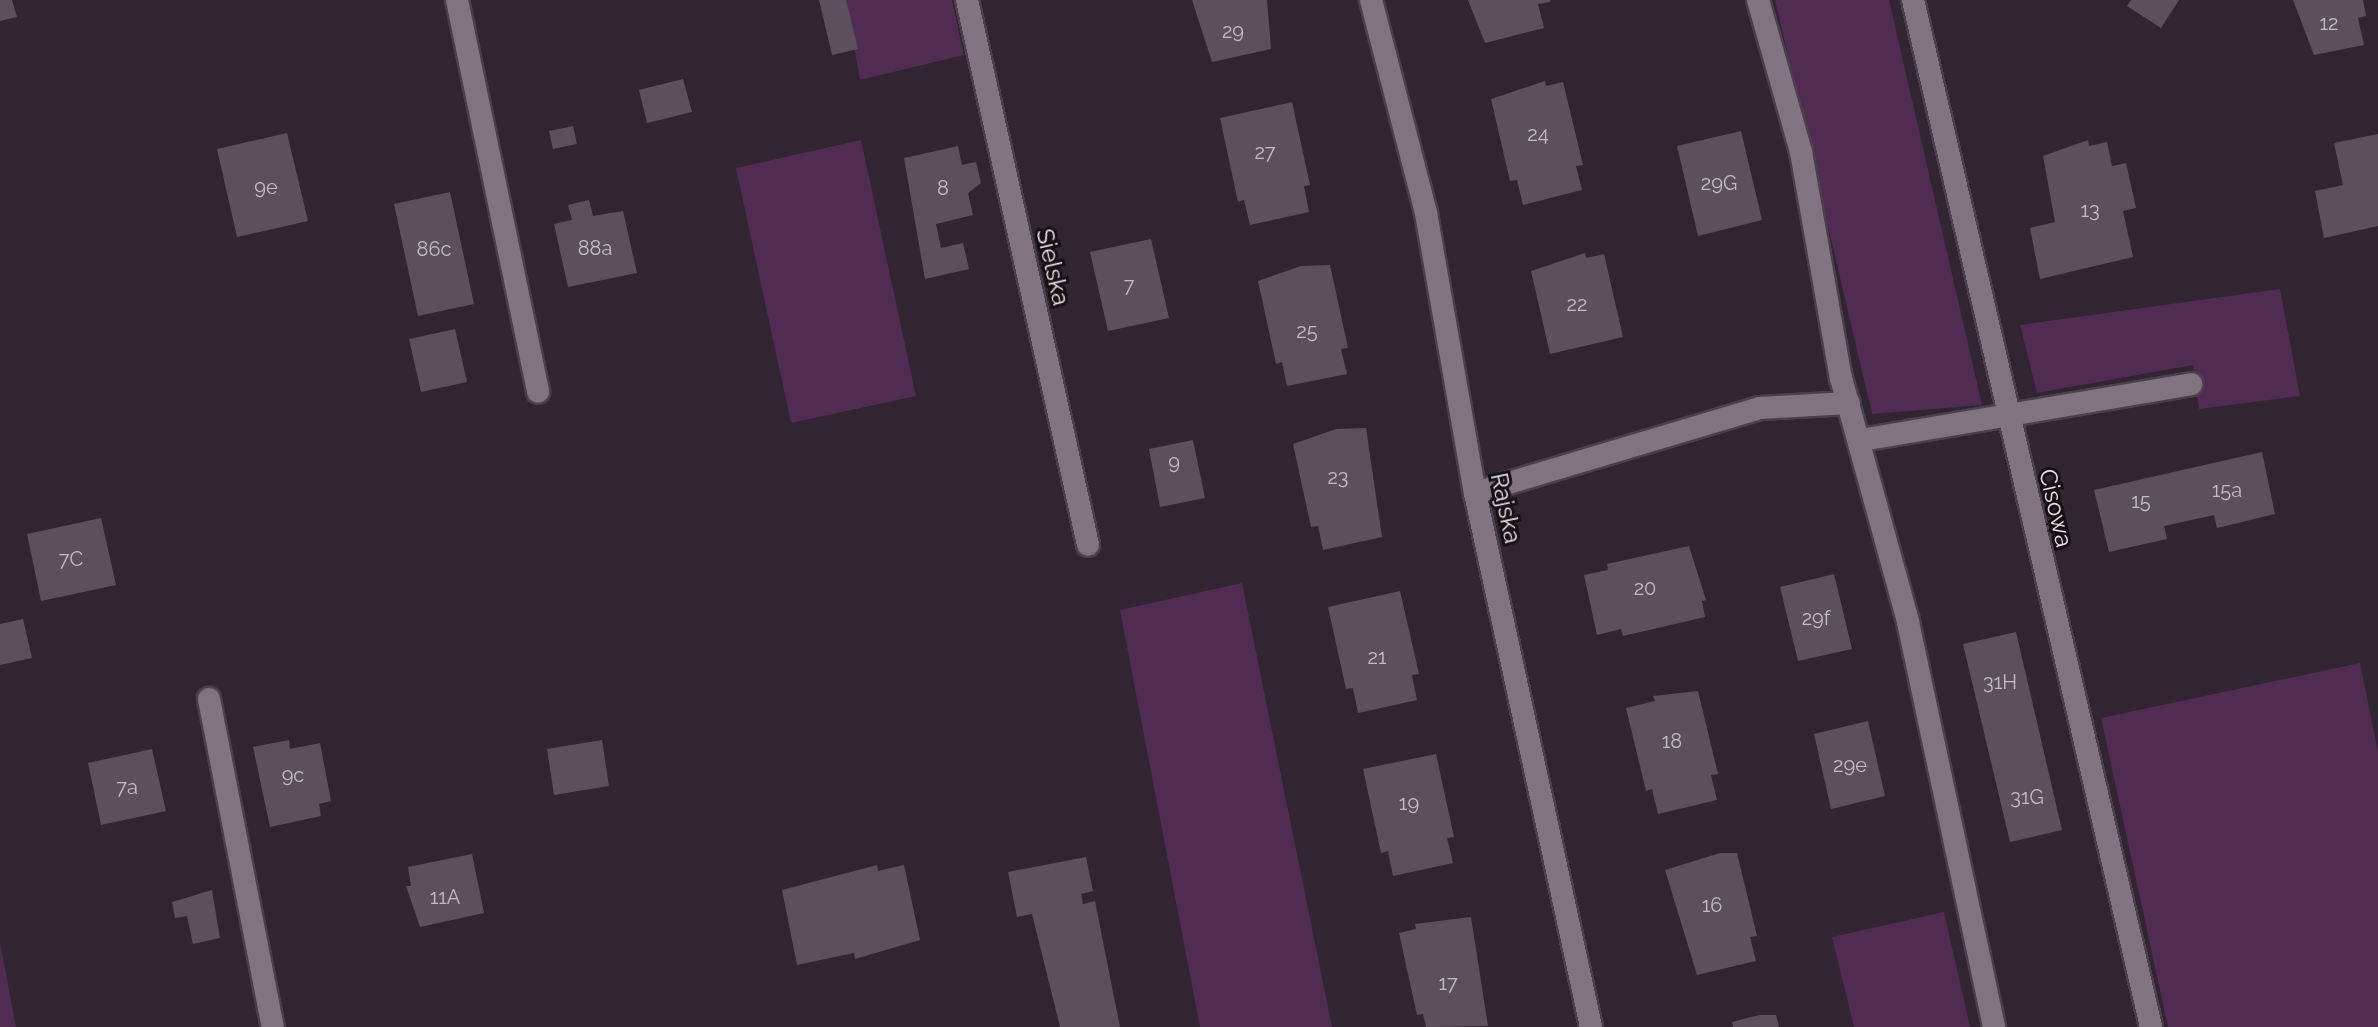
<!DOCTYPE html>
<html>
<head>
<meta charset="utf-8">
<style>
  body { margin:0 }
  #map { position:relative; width:2378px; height:1027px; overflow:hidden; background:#302530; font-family:Raleway,sans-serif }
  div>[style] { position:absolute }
  .green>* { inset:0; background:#512c52 }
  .building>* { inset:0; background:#5c505c }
  .roads { filter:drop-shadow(2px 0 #4a404a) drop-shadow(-2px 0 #4a404a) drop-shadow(0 2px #4a404a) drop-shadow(0 -2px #4a404a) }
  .service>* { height:22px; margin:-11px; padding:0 11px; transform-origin:11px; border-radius:11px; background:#817380 }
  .minor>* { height:22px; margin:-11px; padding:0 11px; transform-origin:11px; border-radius:11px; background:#817380 }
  span { translate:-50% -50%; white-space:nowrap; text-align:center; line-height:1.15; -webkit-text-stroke:6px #151015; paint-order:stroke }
  .number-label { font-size:20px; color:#c4bbc4 }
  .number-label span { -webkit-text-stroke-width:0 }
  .street-label { font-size:24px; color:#e7dfe7 }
</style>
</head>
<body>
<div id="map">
  <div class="green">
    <div style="clip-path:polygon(846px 0,952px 0,964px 55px,860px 80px)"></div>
    <div style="clip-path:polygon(1775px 0,1889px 0,1982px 405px,1872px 414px)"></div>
    <div style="clip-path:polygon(861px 140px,916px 396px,791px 423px,736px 168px)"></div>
    <div style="clip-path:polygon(2280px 289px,2300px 396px,2199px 409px,2193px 365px,2037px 393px,2020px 325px)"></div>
    <div style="clip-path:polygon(1242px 583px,1332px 1027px,1200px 1027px,1120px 610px)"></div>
    <div style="clip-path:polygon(2360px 663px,2378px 752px,2378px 1027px,2168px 1027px,2101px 718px)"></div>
    <div style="clip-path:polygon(1944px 912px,1970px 1027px,1854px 1027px,1832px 937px)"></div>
    <div style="clip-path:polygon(0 942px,16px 1027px,0 1027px)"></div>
  </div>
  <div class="building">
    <div style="clip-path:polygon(0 0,12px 0,17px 17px,0 21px)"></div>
    <div style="clip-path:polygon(819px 0,846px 0,858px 49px,832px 55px)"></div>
    <div style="clip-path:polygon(1192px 0,1267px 0,1271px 49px,1212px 62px)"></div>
    <div style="clip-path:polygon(1468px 0,1550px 0,1550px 2px,1538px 4px,1544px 28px,1485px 43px)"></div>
    <div style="clip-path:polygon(2131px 0,2179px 0,2161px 28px,2127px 6px)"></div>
    <div style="clip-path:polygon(2293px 0,2363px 0,2366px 16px,2358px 18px,2364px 45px,2314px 55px)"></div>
    <div style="clip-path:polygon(683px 79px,692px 112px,647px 123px,639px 90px)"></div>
    <div style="clip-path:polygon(1545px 81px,1546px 86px,1563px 82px,1583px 165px,1576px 166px,1582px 190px,1523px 205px,1517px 180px,1510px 181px,1491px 99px)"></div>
    <div style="clip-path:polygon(1292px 102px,1310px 185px,1304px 186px,1309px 212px,1250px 225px,1244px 200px,1238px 202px,1220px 118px)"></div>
    <div style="clip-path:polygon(573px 126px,577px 144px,553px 149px,549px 131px)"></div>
    <div style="clip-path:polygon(1741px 131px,1762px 220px,1698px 236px,1677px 146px)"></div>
    <div style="clip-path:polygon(287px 133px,308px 221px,237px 237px,217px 149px)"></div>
    <div style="clip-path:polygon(2378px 134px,2378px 226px,2324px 238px,2315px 191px,2343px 185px,2334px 143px)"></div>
    <div style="clip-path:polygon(2088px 140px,2089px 146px,2107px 142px,2112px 166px,2126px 163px,2136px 208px,2123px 211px,2133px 257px,2040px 279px,2030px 228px,2055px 222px,2043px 156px)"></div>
    <div style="clip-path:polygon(958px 146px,962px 165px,976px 162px,981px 183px,968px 193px,973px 215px,936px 224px,941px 248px,963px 243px,969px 269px,925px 279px,904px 158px)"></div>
    <div style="clip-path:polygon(450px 192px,474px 304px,418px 316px,394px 204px)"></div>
    <div style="clip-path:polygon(589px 200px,593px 216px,623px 211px,637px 273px,568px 287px,554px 224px,572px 220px,568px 205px)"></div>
    <div style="clip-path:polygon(1151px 239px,1169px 318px,1108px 331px,1090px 252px)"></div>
    <div style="clip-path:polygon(1585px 253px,1586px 258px,1604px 254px,1623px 337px,1550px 354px,1531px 271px)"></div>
    <div style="clip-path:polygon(1330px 265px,1348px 348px,1341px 349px,1347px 374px,1287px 386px,1282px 362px,1276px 364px,1258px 281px,1301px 266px)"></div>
    <div style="clip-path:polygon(455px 329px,467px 382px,421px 392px,409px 339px)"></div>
    <div style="clip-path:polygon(1366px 428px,1382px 537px,1323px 550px,1318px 526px,1311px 527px,1293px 444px,1336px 429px)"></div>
    <div style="clip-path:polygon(1193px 440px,1205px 498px,1160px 507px,1149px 449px)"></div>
    <div style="clip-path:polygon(2262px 452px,2275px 514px,2217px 528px,2214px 515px,2164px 526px,2167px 539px,2109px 552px,2094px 490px)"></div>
    <div style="clip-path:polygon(101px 518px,116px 585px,41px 601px,27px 534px)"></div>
    <div style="clip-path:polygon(1689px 546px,1706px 600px,1702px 601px,1705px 617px,1623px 636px,1621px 629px,1597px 635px,1584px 575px,1608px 570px,1607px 564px)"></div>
    <div style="clip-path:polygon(1834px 574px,1852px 649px,1798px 661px,1780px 587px)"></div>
    <div style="clip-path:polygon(1400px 591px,1419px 674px,1412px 675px,1417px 700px,1358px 713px,1353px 688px,1346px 689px,1328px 607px)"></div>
    <div style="clip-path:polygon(23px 619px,32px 658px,0 665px,0 624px)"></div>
    <div style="clip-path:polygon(2016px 632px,2062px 830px,2010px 842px,1963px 644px)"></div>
    <div style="clip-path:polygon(1698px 691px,1718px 774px,1711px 775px,1717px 800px,1658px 814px,1652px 789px,1646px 791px,1626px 708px,1655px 701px,1653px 696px)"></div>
    <div style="clip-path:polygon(1868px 721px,1885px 796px,1831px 809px,1814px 734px)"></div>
    <div style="clip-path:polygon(289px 740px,290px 749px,320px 743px,331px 801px,319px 804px,321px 816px,270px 827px,253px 747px)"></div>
    <div style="clip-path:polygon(602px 740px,609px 786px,554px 795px,547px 749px)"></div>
    <div style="clip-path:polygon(152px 749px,166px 811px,101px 825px,88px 763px)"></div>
    <div style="clip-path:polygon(1436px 754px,1454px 837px,1447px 838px,1453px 863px,1393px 876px,1388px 851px,1381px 853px,1363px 769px)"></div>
    <div style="clip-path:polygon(1720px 853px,1737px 853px,1757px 936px,1750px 937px,1756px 961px,1697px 975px,1665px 870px)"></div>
    <div style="clip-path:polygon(472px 854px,484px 913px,420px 927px,406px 886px,411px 886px,408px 867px)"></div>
    <div style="clip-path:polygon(1086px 857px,1093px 891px,1081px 894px,1083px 904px,1095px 901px,1120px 1027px,1060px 1027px,1032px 914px,1017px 917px,1008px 872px)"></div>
    <div style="clip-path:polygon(877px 865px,878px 871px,904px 865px,920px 940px,855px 959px,854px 953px,797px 965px,782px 890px)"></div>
    <div style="clip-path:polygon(212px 890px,220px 938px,193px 944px,187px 916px,175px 918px,172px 902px)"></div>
    <div style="clip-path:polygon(1471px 917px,1488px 1026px,1426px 1027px,1423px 1014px,1417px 1015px,1399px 933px,1416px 929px,1415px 924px)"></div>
    <div style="clip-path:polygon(1759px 1015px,1776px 1015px,1779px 1027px,1733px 1027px,1732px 1022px)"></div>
  </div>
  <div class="roads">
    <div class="service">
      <div style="left:1758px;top:0;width:158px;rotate:74.2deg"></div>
      <div style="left:1801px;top:152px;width:230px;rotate:80deg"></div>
      <div style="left:1841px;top:378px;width:253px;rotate:74.6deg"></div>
      <div style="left:1908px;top:622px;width:414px;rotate:78deg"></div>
      <div style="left:1861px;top:440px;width:335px;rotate:-9.6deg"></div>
      <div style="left:1475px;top:493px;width:297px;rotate:-16.6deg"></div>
      <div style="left:1760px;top:408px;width:89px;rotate:-3.2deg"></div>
      <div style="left:209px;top:699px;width:334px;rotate:79deg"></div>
    </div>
    <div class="minor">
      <div style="left:457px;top:0;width:400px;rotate:78.3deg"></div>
      <div style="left:967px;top:0;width:558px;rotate:77.48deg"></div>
      <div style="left:1371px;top:0;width:220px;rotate:75.5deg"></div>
      <div style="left:1426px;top:213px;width:284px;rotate:80.1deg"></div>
      <div style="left:1475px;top:493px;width:546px;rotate:77.74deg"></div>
      <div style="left:1913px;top:0;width:1054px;rotate:76.95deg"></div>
    </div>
  </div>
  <div class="number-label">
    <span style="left:2329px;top:23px">12</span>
    <span style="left:1233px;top:31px">29</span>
    <span style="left:1538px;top:134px">24</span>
    <span style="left:1265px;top:152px">27</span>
    <span style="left:1719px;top:183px">29G</span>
    <span style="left:266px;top:187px">9e</span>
    <span style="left:943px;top:188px">8</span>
    <span style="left:2090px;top:210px">13</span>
    <span style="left:595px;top:248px">88a</span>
    <span style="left:434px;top:249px">86c</span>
    <span style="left:1129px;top:285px">7</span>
    <span style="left:1577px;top:304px">22</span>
    <span style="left:1307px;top:331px">25</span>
    <span style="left:1174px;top:462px">9</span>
    <span style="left:1338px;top:477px">23</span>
    <span style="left:2227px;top:490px">15a</span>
    <span style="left:2141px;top:501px">15</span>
    <span style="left:71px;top:559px">7C</span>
    <span style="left:1645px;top:588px">20</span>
    <span style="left:1816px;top:618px">29f</span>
    <span style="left:1377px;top:657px">21</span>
    <span style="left:2000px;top:682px">31H</span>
    <span style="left:1672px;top:741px">18</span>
    <span style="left:1850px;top:765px">29e</span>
    <span style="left:293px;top:775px">9c</span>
    <span style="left:127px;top:787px">7a</span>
    <span style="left:2027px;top:797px">31G</span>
    <span style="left:1409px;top:803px">19</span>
    <span style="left:445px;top:897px">11A</span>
    <span style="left:1712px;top:905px">16</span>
    <span style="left:1448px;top:983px">17</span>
  </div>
  <div class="street-label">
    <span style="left:1053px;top:267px;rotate:77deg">Sielska</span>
    <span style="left:1506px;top:508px;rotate:78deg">Rajska</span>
    <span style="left:2056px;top:508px;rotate:77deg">Cisowa</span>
  </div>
</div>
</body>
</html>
